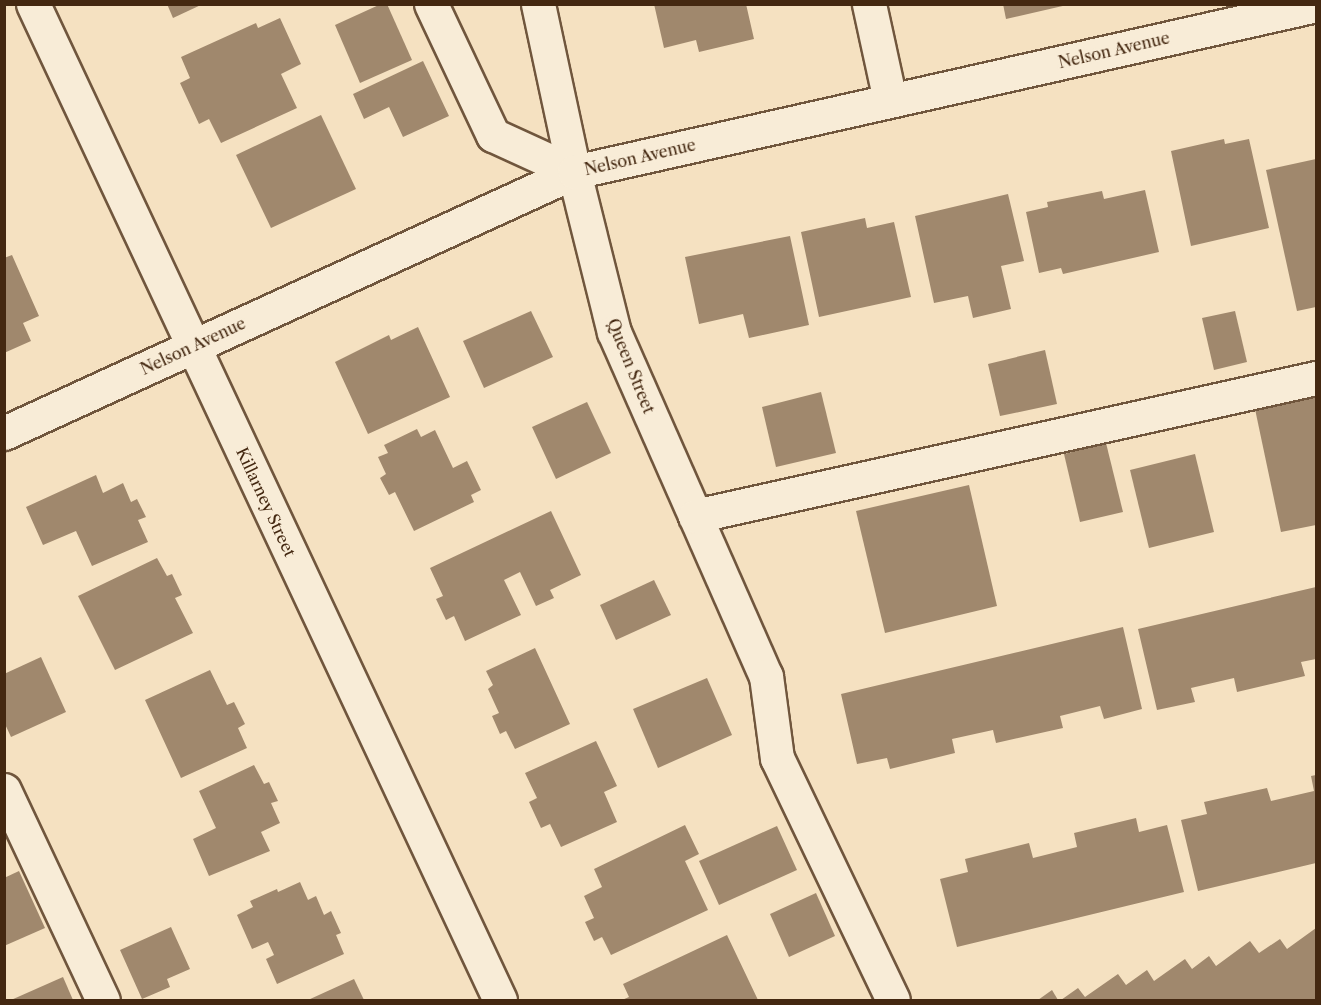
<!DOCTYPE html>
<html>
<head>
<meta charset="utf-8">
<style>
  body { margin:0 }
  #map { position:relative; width:1321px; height:1005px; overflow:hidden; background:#f5e1c1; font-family:"Libre Caslon Text",serif }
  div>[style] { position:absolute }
  .building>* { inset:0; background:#a0886d }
  .roads { filter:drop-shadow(2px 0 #70563d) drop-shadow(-2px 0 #70563d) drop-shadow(0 2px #70563d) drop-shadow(0 -2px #70563d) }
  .minor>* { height:33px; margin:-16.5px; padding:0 16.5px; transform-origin:16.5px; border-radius:16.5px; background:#f8ecd7 }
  span { translate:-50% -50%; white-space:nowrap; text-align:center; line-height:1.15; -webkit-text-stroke:4.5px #f8ecd7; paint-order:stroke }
  .street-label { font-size:16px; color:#442811 }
  .frame { position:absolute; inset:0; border:6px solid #442811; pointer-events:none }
</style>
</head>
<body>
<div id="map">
  <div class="building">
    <div style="clip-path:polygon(167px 4px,203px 4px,173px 18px)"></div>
    <div style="clip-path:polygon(381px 4px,387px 4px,412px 60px,360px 83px,335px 25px)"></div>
    <div style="clip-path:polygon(654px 4px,746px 4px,754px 39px,699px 52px,696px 40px,664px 48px)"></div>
    <div style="clip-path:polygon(1003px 4px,1067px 4px,1067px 5px,1006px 19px)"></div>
    <div style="clip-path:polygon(280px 18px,301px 64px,281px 74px,297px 108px,221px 143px,209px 119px,199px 124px,180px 83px,190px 78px,181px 57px,256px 23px,258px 28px)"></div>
    <div style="clip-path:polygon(423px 61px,449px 116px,403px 137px,389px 107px,364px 119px,353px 94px)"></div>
    <div style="clip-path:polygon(321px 115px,356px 189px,271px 228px,236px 155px)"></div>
    <div style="clip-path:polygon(1224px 139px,1225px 144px,1249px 139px,1269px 228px,1191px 246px,1171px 151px)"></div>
    <div style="clip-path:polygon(1316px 159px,1316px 307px,1297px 311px,1266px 170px)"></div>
    <div style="clip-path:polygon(1145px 190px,1159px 252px,1063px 274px,1061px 268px,1039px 273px,1026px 212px,1048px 207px,1047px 202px,1102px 191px,1104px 199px)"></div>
    <div style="clip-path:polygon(1008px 194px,1024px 261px,1001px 266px,1011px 309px,973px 318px,968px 296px,934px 303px,915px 216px)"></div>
    <div style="clip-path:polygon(865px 218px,867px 228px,894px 222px,911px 297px,819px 317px,801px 232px)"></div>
    <div style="clip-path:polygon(790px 236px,809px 325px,749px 338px,743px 314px,699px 324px,685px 257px)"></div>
    <div style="clip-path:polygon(12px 255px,39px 316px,23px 323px,31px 341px,4px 353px,4px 258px)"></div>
    <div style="clip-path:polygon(531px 311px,553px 357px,484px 388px,463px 341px)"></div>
    <div style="clip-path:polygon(1235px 311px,1247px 362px,1214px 370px,1202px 318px)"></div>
    <div style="clip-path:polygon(418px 327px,450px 397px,368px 434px,335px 362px,389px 335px,391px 340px)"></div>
    <div style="clip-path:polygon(1045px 350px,1057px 404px,1000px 416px,988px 364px)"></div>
    <div style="clip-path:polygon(821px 392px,836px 453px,776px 467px,762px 407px)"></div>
    <div style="clip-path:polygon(1316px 396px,1316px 525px,1281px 532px,1255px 409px)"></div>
    <div style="clip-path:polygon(587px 402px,611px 453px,556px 479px,532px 427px)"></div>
    <div style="clip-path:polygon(417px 429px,421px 437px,435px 430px,453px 468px,467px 461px,481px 490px,471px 495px,474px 502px,414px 531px,395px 492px,389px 495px,380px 478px,386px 474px,378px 457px,388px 453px,384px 445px)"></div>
    <div style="clip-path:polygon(1106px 443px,1123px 512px,1080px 522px,1064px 454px)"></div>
    <div style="clip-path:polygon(1195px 454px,1214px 532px,1149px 548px,1130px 470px)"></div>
    <div style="clip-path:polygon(96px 475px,103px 493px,123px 483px,131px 502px,137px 499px,146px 517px,138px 520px,148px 542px,92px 566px,76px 531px,43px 545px,26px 507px)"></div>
    <div style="clip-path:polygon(969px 485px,997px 606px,885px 633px,856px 511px)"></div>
    <div style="clip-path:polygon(551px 511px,581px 575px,550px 590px,554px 598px,536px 606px,520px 572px,504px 580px,521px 615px,465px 641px,454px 616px,446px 620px,436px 599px,443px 596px,430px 568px)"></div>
    <div style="clip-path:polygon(157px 558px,167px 576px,172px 574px,182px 595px,175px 598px,193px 633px,115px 670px,78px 596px)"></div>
    <div style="clip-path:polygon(654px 580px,671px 615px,616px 640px,600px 605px)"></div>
    <div style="clip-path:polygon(1316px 587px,1316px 659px,1301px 662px,1305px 676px,1237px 692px,1234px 678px,1191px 688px,1195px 702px,1157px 710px,1138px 629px)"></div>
    <div style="clip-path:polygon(1123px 627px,1142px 709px,1104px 719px,1100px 706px,1060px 716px,1063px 728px,996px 743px,993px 730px,952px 739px,955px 753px,890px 769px,887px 758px,857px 764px,841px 694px)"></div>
    <div style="clip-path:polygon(535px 648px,570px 724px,515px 749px,506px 731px,500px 734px,492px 716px,499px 713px,488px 689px,493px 685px,486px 671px)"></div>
    <div style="clip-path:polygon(41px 657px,66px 712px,11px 737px,4px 722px,4px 674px)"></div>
    <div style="clip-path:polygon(210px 670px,227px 705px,234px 702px,245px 724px,238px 728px,247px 748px,181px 778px,145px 700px)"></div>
    <div style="clip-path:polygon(707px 678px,732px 735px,658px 768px,633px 709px)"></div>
    <div style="clip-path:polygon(596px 741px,617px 786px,604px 792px,617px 822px,561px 847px,550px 824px,541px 828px,529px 802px,537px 798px,525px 773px)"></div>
    <div style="clip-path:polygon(254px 765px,264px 784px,269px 782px,278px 801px,271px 803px,280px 823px,261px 832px,270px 851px,209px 876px,193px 839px,216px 828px,199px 791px)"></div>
    <div style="clip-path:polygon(1316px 775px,1316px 863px,1198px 891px,1181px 820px,1207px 814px,1204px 802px,1267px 788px,1271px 801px,1314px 791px,1311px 776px)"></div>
    <div style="clip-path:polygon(1136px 818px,1139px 832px,1167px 825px,1184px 892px,957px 947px,940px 879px,968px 872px,965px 859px,1029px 843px,1033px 858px,1077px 847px,1074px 833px)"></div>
    <div style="clip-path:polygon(685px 825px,699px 854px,685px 861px,708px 910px,611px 955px,602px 937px,594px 941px,585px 922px,594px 918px,584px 896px,602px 887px,594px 869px)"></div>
    <div style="clip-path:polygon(777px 826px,797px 870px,719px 905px,699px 861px)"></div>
    <div style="clip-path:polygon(19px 871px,45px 928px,4px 946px,4px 878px)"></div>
    <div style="clip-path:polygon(300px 882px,308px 900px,316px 896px,324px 915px,331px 911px,341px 933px,336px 935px,344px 954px,277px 984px,266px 959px,274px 955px,268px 942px,252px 949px,237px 915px,253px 907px,250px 901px,277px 889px,278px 892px)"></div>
    <div style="clip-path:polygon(816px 893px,835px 936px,789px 957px,770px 914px)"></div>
    <div style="clip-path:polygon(171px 927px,190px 969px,167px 979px,170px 987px,142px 999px,120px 950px)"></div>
    <div style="clip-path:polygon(1316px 928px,1316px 1000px,1061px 1000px,1078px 988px,1085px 997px,1118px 974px,1126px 985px,1147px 970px,1154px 981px,1185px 959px,1192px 969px,1209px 956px,1216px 966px,1250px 941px,1259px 953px,1280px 939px,1287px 949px)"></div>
    <div style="clip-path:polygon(727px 935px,758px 1000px,622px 1000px,629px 997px,623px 984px)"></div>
    <div style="clip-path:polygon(63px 977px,73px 1000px,11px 1000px)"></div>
    <div style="clip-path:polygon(354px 979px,364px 1000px,308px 1000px)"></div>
    <div style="clip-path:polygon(1052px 990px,1058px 1000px,1038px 1000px)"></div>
  </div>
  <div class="roads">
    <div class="minor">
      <div style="left:33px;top:4px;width:1100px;rotate:64.88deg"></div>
      <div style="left:431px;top:4px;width:145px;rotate:64.7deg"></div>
      <div style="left:493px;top:135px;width:89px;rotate:24.6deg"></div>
      <div style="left:538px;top:4px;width:172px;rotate:77.9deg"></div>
      <div style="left:574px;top:172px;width:165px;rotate:76deg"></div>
      <div style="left:614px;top:332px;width:376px;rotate:66.2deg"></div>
      <div style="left:766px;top:676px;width:83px;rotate:82.4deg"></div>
      <div style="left:777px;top:758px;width:268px;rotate:64.4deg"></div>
      <div style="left:869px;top:4px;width:98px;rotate:77.7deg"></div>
      <div style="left:4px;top:433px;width:627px;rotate:-24.6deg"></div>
      <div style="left:574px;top:172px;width:761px;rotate:-12.68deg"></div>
      <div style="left:695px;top:516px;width:636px;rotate:-12.53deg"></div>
      <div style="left:4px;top:790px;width:232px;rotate:64.8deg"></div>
    </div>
  </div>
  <div class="street-label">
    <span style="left:1114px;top:50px;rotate:-13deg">Nelson Avenue</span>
    <span style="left:640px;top:157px;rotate:-13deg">Nelson Avenue</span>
    <span style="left:193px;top:346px;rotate:-25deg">Nelson Avenue</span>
    <span style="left:631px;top:366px;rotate:68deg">Queen Street</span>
    <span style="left:266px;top:502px;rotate:65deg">Killarney Street</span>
  </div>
  <div class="frame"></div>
</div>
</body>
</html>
